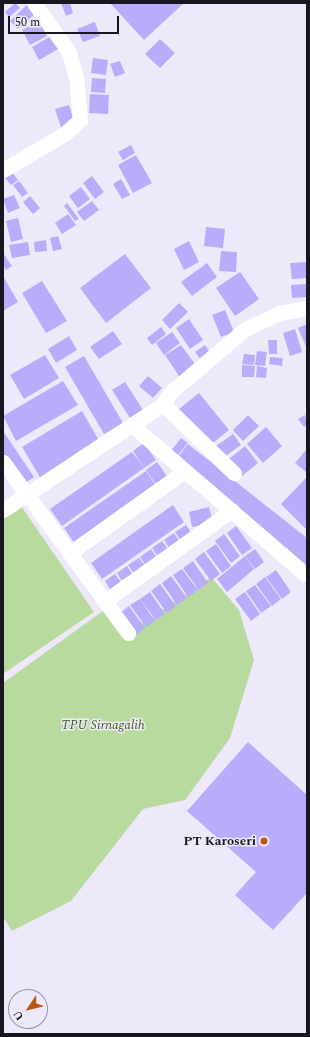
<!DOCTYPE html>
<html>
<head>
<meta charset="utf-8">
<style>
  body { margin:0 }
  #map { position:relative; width:310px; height:1037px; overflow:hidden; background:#eee8fb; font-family:Spectral,serif }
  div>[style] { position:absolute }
  .green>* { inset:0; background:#b9da9f }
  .building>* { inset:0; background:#b7adfb }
  .minor>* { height:15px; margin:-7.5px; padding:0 7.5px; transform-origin:7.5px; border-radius:7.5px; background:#fff }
  .dots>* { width:11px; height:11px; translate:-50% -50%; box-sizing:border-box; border:2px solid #eee8fb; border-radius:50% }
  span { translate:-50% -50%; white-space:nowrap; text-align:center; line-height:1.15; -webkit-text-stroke:3px #eee8fb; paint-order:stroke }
  .park-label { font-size:13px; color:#3b5f10; font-style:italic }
  .poi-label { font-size:13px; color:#1a1620; font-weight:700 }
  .right { translate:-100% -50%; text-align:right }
  .frame { position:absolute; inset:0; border:4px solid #1a1620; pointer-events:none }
  .north { position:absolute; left:8px; top:989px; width:40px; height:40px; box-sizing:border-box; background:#eee8fb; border:1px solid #9994a3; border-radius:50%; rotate:235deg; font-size:11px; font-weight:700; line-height:16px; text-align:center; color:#1a1620 }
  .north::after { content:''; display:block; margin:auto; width:14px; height:18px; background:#b8590d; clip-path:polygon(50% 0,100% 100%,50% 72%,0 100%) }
  .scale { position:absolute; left:8px; top:16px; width:111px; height:18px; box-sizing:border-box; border:2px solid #1a1620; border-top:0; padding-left:5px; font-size:12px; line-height:14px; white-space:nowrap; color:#1a1620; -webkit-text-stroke:3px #eee8fb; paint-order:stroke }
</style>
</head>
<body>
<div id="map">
  <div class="green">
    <div style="clip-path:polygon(21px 506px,94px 612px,3px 674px,3px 518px)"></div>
    <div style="clip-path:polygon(211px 577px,239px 610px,254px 660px,230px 738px,185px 800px,143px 809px,71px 901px,12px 931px,3px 917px,3px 683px,107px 608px,126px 634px)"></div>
  </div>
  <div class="building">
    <div style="clip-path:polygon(15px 3px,20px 8px,9px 17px,5px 12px)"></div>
    <div style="clip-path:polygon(61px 3px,70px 3px,73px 13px,66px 16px)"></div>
    <div style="clip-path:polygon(110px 3px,184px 3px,144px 40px)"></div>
    <div style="clip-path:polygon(28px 4px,36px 13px,18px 29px,10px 21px)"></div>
    <div style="clip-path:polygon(39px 21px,47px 36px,30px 45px,22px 30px)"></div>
    <div style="clip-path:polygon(95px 22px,100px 36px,83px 42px,77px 29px)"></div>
    <div style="clip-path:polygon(53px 35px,60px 48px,39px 60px,32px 47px)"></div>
    <div style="clip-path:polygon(160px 39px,175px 53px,160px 68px,145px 54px)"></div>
    <div style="clip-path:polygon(93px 58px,108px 60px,106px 75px,91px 73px)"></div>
    <div style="clip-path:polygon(120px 61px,125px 73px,115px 77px,110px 64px)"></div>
    <div style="clip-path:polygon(92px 78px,106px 79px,105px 93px,91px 92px)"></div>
    <div style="clip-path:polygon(90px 94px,109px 95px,108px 114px,89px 113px)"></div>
    <div style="clip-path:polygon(69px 105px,75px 124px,61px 128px,55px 109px)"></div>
    <div style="clip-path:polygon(131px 145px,135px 153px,123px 160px,118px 152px)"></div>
    <div style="clip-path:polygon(136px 155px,152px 183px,133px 193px,118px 165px)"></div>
    <div style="clip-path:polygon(11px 171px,18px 180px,11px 185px,4px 177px)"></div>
    <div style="clip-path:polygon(92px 176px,104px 192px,95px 199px,83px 183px)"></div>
    <div style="clip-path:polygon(121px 179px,130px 195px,122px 199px,113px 184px)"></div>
    <div style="clip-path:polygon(19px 181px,28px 193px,22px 197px,13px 185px)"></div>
    <div style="clip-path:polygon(81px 187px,90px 199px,78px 208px,69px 196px)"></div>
    <div style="clip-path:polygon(14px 195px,20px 208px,8px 213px,3px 199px)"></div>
    <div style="clip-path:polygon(30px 196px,40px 208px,33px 214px,23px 202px)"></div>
    <div style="clip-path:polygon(92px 201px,99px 210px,84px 221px,77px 212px)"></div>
    <div style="clip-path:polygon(67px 203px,79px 219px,75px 221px,64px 206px)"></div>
    <div style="clip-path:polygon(68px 214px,76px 225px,62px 234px,55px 223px)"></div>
    <div style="clip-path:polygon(18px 218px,23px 239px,11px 242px,6px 221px)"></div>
    <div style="clip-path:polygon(206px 227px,225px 229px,223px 248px,204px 246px)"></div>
    <div style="clip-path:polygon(58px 236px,62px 249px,53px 251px,50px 238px)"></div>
    <div style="clip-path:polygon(46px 240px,47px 251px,35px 252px,34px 242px)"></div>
    <div style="clip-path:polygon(189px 241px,199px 262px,184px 270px,174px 249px)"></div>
    <div style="clip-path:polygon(28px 242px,30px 255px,12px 258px,9px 245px)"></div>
    <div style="clip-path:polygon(221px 251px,237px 252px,236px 272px,219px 271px)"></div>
    <div style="clip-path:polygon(3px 253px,12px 266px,6px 270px,3px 265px)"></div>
    <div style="clip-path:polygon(125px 254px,151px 288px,106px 323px,80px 288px)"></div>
    <div style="clip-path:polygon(307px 262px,307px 278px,292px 279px,290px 263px)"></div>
    <div style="clip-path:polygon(207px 263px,217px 277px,192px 296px,181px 282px)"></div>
    <div style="clip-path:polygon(240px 272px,259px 299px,235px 316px,216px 288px)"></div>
    <div style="clip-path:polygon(3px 276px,18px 302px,3px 311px)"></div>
    <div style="clip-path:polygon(42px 281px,67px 321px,46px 333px,22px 293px)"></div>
    <div style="clip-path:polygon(307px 284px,307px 297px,292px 298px,291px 285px)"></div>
    <div style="clip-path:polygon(179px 303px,188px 312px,170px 329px,162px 320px)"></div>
    <div style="clip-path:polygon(225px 310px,234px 332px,221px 337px,212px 315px)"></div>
    <div style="clip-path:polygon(189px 319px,203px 340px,190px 349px,176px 328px)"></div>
    <div style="clip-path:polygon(307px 324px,307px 349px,298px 328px)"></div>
    <div style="clip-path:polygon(161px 327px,166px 334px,152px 345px,147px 338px)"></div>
    <div style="clip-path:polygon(295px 329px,302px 352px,290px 356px,283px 333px)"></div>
    <div style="clip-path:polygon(113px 331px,122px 344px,99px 359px,90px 347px)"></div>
    <div style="clip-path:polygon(172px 332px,180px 343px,164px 355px,156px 343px)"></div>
    <div style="clip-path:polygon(69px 336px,77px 350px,56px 363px,48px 349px)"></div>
    <div style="clip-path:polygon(268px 340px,277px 340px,277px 354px,269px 354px)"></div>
    <div style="clip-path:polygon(181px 345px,198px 368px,181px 379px,173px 367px,185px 359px,173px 367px,165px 355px)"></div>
    <div style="clip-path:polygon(205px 345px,210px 353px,201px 360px,195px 352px)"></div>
    <div style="clip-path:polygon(257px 351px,267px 352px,265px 366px,255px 365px)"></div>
    <div style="clip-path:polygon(244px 354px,255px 355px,254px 365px,242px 364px)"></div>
    <div style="clip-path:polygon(45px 355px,59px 378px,24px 399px,10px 375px)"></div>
    <div style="clip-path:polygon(84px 356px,123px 423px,104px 434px,65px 367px)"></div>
    <div style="clip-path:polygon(270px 357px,283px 358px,282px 366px,269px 364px)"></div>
    <div style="clip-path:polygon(242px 365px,255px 366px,254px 377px,242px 377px)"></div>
    <div style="clip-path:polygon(257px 366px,267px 368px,266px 378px,256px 377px)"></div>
    <div style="clip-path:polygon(148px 376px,162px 388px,153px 398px,139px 386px)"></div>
    <div style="clip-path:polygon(63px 381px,78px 405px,16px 441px,3px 416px)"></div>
    <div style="clip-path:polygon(125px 382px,143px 410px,130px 418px,112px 390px)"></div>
    <div style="clip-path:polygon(199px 393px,229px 430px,208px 447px,178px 410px)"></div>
    <div style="clip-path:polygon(82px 411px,101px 444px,41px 479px,22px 447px)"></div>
    <div style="clip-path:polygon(248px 415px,259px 426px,243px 441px,233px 430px)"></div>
    <div style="clip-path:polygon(305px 415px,307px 425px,304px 427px,298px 419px)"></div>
    <div style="clip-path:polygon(266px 427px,282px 446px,263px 463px,247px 444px)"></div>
    <div style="clip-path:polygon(3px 431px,34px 477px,21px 486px,3px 458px)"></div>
    <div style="clip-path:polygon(233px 434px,241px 445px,224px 457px,216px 446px)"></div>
    <div style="clip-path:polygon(181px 438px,188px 443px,174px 460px,168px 455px)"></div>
    <div style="clip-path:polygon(144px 443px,156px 460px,144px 468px,133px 451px)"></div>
    <div style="clip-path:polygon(188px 444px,307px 538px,307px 568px,175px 461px)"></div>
    <div style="clip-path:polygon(245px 446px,258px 463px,242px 476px,229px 459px)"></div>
    <div style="clip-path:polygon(307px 449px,307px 471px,306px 472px,295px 463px)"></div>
    <div style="clip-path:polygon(132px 452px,144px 468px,62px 526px,50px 509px)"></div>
    <div style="clip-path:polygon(157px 462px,169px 479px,158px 487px,146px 470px)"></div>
    <div style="clip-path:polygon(146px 471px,157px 487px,75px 544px,64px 528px)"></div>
    <div style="clip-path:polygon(307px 477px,307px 530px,281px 504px)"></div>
    <div style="clip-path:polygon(173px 505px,184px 522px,102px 579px,91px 563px)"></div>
    <div style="clip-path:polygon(209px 507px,213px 523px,192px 527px,189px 512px)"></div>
    <div style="clip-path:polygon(186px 525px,192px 534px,182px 542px,175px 532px)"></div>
    <div style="clip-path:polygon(236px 526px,252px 548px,242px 555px,227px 533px)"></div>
    <div style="clip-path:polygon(174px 533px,181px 543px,171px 551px,164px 540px)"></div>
    <div style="clip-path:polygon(224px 534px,240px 556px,231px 563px,215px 541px)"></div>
    <div style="clip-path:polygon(162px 541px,170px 552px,160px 559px,152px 548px)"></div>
    <div style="clip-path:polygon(216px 544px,231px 566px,222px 573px,206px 551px)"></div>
    <div style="clip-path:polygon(151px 549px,158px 559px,147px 567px,140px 557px)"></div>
    <div style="clip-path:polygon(255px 549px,264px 562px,255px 569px,245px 556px)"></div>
    <div style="clip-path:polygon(204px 552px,220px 574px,211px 581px,195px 559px)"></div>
    <div style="clip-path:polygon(245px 556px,254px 569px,227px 592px,217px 579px)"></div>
    <div style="clip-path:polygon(139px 558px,147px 568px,136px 576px,128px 565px)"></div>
    <div style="clip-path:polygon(193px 561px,208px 583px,199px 590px,183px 568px)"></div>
    <div style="clip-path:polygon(127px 566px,134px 577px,124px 584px,117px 573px)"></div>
    <div style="clip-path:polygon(182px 569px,198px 590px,188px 597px,173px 575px)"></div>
    <div style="clip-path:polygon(276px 570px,291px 592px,282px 599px,266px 577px)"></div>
    <div style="clip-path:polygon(115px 574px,123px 585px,112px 592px,105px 581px)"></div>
    <div style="clip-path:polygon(171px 576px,187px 598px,177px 605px,162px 583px)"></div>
    <div style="clip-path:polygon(265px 577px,281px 599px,272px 606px,256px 584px)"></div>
    <div style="clip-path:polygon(160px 584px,176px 606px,167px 613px,151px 591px)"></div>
    <div style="clip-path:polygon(255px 585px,271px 606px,261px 613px,246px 591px)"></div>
    <div style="clip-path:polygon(150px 592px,165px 614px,156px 620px,140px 599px)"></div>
    <div style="clip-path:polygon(245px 592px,260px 614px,251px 621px,235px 599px)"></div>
    <div style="clip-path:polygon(140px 599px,155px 621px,146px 627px,130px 605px)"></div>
    <div style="clip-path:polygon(129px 606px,145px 628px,136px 635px,120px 613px)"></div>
    <div style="clip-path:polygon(248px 742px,307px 795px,307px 893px,273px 930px,235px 895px,256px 872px,187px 811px)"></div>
  </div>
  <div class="minor">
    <div style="left:3px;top:170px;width:71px;rotate:-30.5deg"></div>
    <div style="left:64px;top:134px;width:21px;rotate:-41deg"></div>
    <div style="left:80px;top:120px;width:38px;rotate:-95deg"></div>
    <div style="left:77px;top:82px;width:31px;rotate:-105deg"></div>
    <div style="left:69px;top:52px;width:60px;rotate:-125.5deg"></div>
    <div style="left:163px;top:404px;width:99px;rotate:44.2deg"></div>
    <div style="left:133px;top:426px;width:227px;rotate:40.7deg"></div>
    <div style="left:3px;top:462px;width:212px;rotate:53.8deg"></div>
    <div style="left:3px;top:510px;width:192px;rotate:-33.5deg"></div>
    <div style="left:163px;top:404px;width:14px;rotate:-56deg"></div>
    <div style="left:171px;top:392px;width:97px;rotate:-40.4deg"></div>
    <div style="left:245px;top:329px;width:38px;rotate:-25deg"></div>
    <div style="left:279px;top:313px;width:28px;rotate:-10deg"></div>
    <div style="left:71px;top:552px;width:140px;rotate:-35.4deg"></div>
    <div style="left:105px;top:601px;width:156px;rotate:-35.6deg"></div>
  </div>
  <div class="dots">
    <div style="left:264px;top:841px;background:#b8590d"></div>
  </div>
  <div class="park-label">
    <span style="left:103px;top:725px">TPU Sirnagalih</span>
  </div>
  <div class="poi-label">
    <span class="right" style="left:256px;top:841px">PT Karoseri</span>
  </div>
  <div class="frame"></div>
  <div class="north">U</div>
  <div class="scale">50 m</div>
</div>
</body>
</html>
